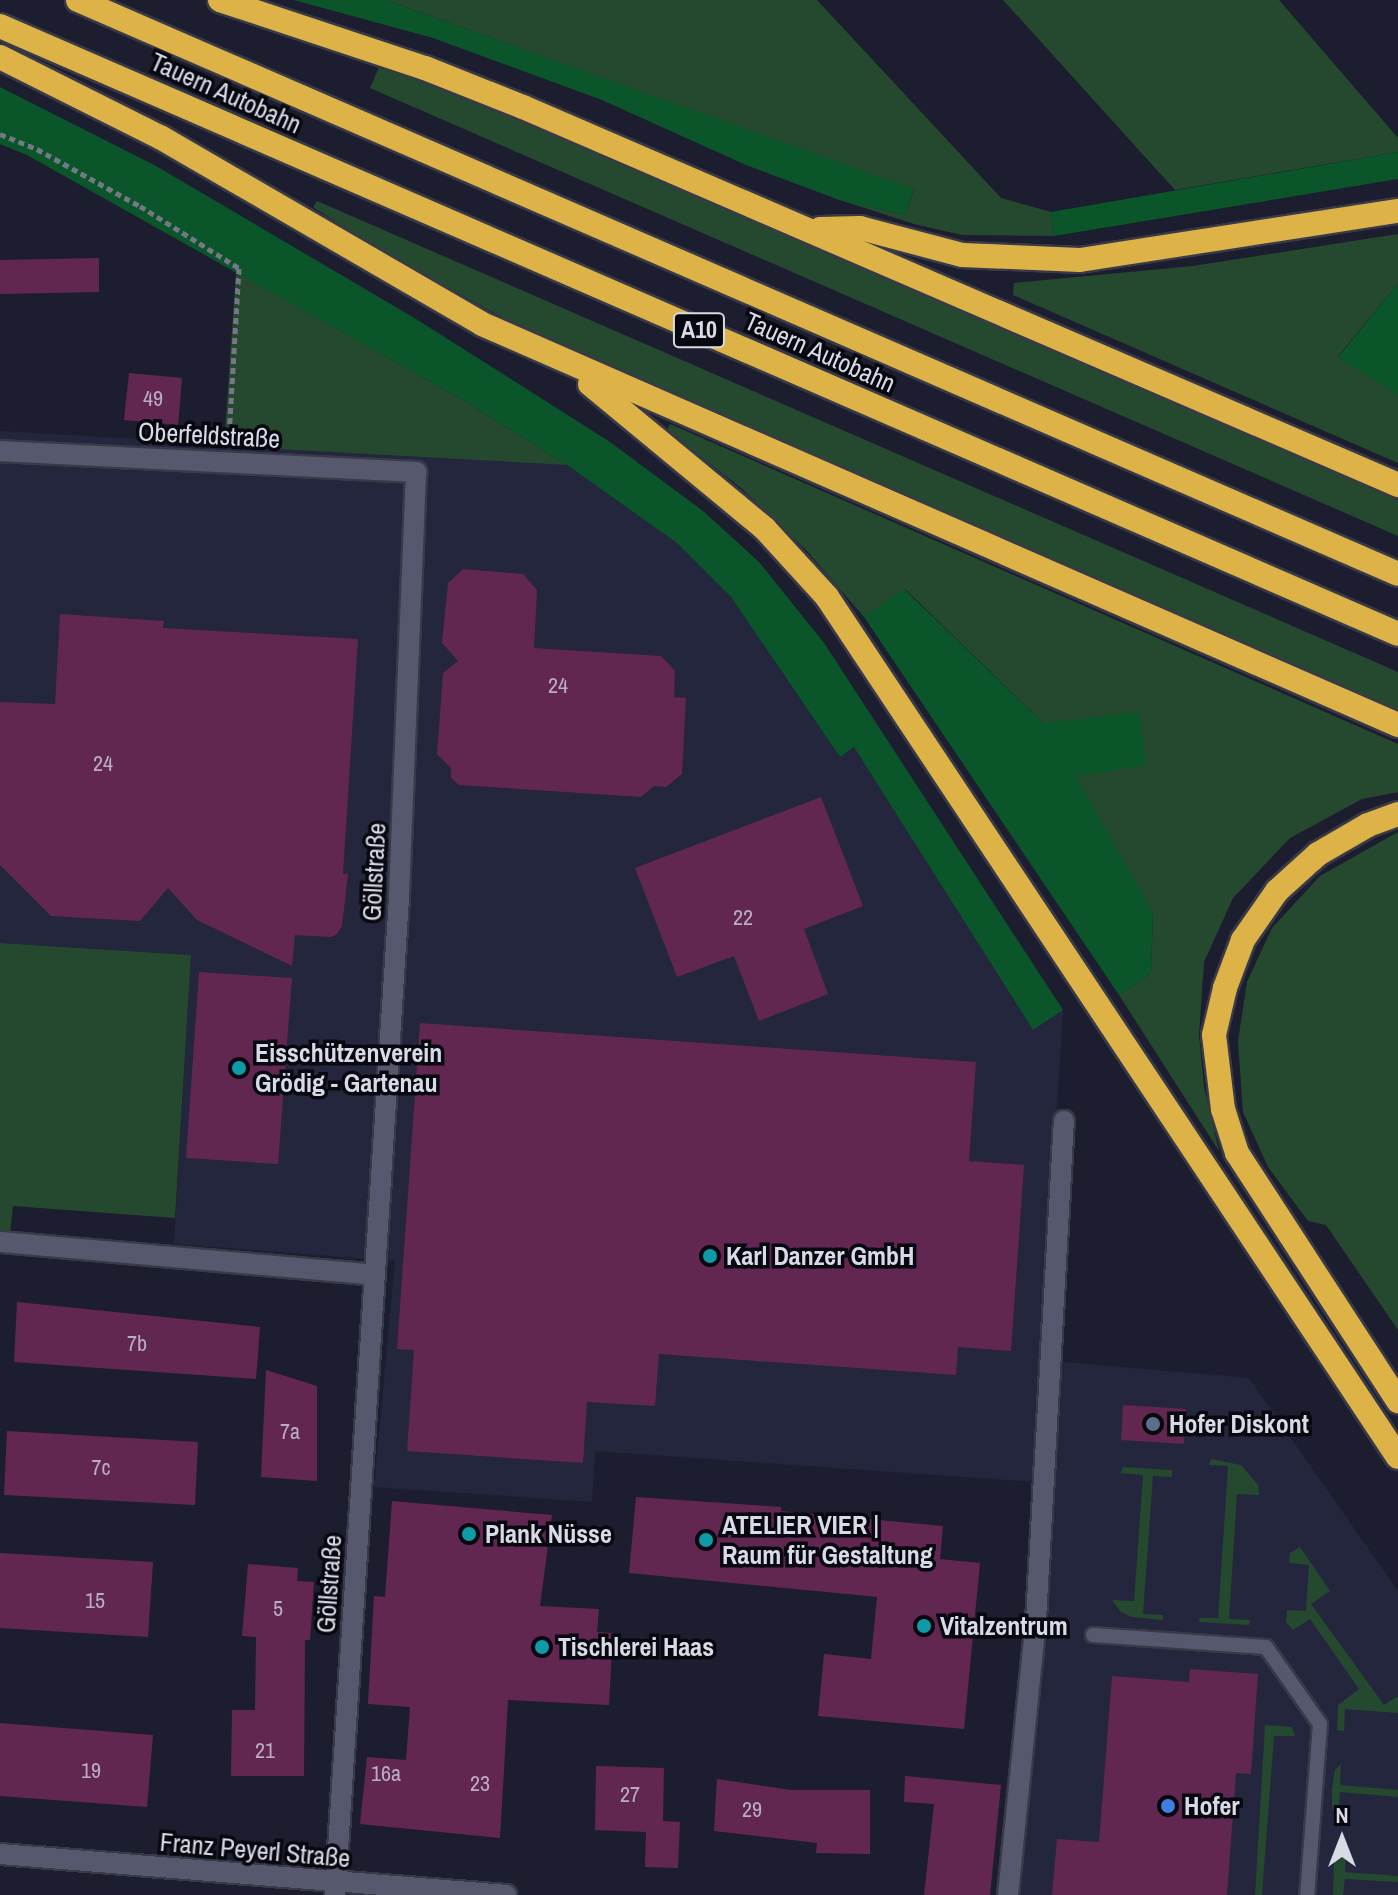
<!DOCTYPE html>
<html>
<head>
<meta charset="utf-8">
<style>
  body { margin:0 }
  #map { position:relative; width:1398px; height:1895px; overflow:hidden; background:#1c1e2f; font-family:"Archivo Narrow",sans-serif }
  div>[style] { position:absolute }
  .built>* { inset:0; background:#24263d }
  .green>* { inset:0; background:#25492f }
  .forest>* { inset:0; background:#0a562a }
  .building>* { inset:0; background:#612751 }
  .path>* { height:5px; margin-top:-2.5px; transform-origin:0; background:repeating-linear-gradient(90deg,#757786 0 6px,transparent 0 10px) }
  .roads { filter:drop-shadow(2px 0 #393a48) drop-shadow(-2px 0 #393a48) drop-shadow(0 2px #393a48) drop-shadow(0 -2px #393a48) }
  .lane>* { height:14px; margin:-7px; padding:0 7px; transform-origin:7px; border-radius:7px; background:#56596d }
  .street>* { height:20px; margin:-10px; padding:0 10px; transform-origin:10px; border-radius:10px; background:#56596d }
  .highway>* { height:24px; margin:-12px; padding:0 12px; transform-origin:12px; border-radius:12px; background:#ddb348 }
  .dots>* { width:22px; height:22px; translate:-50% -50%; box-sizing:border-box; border:4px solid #080810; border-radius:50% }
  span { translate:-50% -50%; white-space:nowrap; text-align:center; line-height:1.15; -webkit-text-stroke:7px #080810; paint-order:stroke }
  .number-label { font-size:22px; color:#baadc1 }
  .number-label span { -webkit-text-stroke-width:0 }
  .shield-label span { padding:2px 6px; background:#080810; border:2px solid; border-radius:6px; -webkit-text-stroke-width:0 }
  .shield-label { font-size:24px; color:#d8dae6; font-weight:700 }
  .street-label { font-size:26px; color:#d8dae6 }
  .poi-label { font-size:26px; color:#d8dae6; font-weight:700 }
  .left { translate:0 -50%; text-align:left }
  .north { position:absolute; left:1302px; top:1799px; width:80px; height:80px; -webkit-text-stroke:6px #080810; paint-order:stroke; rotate:0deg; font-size:22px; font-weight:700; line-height:32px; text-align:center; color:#d8dae6 }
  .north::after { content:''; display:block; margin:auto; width:28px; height:36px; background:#d8dae6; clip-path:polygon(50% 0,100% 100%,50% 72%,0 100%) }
</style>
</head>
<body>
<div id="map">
  <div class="built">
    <div style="clip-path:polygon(0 431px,567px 465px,677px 543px,731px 597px,839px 756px,854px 746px,1033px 1030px,1063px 1010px,1041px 1360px,1249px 1378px,1398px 1591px,1398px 1895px,1017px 1895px,1050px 1483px,595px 1451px,592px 1502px,374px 1487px,395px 1261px,174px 1244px,191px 955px,0 943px)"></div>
  </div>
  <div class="green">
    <div style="clip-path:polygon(386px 0,817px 0,1001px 198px,1051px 212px,1054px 236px,962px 235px,914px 224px,843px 201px,905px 215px,914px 190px)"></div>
    <div style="clip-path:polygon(1003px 0,1279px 0,1398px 138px,1398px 152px,1175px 190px)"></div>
    <div style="clip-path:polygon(380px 65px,534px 124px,1398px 500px,1398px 536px,370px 88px)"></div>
    <div style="clip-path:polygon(317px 201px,1398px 672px,1398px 710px,624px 373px,498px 315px,378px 249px,313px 207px)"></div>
    <div style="clip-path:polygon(1398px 234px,1398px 284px,1338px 356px,1398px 395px,1398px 463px,1013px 295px,1014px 283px,1193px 266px)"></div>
    <div style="clip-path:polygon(236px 272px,463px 400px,567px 465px,224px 446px)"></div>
    <div style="clip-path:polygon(670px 424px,1398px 744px,1398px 792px,1362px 799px,1290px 838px,1233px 898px,1204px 962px,1199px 1035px,1204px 1087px,1219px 1151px,1119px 995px,1151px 973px,1153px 913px,1043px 723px,905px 589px,864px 617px,807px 551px,741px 488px,667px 430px)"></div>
    <div style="clip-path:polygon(1398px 832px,1398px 1330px,1326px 1225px,1308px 1221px,1268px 1167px,1243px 1112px,1238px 1041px,1247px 982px,1272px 928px,1320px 876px)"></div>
    <div style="clip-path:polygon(0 943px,191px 955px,175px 1218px,13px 1206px,10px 1232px,0 1231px)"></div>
    <div style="clip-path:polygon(1211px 1459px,1241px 1465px,1258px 1485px,1259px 1495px,1237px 1494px,1229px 1619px,1250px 1620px,1249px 1625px,1199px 1622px,1200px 1618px,1218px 1618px,1228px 1466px,1209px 1465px)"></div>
    <div style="clip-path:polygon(1123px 1467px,1172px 1470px,1172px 1477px,1153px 1476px,1143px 1614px,1163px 1615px,1163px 1620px,1132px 1617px,1121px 1612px,1112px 1600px,1134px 1601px,1143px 1475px,1121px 1473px)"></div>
    <div style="clip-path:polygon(1300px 1547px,1330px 1591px,1311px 1604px,1384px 1705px,1398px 1696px,1398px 1713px,1345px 1709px,1344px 1731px,1337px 1730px,1338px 1705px,1359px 1689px,1310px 1619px,1293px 1630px,1286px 1622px,1287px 1610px,1306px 1611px,1309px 1565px,1289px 1563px,1290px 1553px)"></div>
    <div style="clip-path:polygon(1265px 1725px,1292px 1727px,1295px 1736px,1274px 1736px,1262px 1895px,1255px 1895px)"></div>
    <div style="clip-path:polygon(1341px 1764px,1340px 1785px,1398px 1790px,1398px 1797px,1340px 1792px,1338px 1815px,1332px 1808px,1332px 1788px,1335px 1770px)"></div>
    <div style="clip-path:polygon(1341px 1849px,1346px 1849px,1345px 1872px,1398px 1876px,1398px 1882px,1345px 1879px,1343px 1895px,1333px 1895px,1334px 1862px)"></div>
  </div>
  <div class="forest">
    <div style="clip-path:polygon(294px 0,386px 0,914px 189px,905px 215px,842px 201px,746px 165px,602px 100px,433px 38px)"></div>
    <div style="clip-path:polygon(0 87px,156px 166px,416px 319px,610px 442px,703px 511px,759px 562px,824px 643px,1063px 1010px,1033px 1030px,854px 747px,840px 757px,731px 597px,677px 543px,567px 465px,463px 400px,27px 155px,0 144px)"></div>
    <div style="clip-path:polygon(1398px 152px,1398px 179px,1054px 236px,1051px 212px)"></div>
    <div style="clip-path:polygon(1398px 284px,1398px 395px,1338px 357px)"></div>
    <div style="clip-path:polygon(904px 589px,1043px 723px,1139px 712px,1146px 765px,1076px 776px,1153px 913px,1151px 973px,1119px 995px,864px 617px)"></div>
  </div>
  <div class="building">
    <div style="clip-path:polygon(99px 258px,99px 292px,0 294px,0 260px)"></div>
    <div style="clip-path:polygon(129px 373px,182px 378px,178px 425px,124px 420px)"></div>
    <div style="clip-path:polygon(463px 569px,523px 574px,537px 590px,534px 648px,661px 656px,675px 671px,674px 697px,686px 698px,682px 774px,666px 787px,654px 786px,641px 797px,459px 785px,451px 778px,451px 768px,437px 754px,443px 673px,458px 661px,442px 643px,448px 583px)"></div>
    <div style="clip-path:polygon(60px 614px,164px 621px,163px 628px,358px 639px,343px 874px,348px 874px,342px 926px,337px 934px,331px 937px,295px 935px,292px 966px,197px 920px,168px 888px,140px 921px,51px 916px,0 865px,0 702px,55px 704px)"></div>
    <div style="clip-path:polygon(821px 797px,863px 906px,804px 929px,828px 994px,759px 1021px,734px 956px,677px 977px,635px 868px)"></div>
    <div style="clip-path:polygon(199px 972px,292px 978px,278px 1164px,186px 1158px)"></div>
    <div style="clip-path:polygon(420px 1023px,976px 1062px,969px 1161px,1024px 1165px,1011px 1351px,958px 1347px,956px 1375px,659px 1354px,655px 1406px,587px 1402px,583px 1463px,407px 1451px,414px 1350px,397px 1349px)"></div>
    <div style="clip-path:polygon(17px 1302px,260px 1327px,256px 1379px,14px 1362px)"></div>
    <div style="clip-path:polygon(266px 1370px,317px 1386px,317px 1481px,261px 1477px)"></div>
    <div style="clip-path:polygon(1123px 1405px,1186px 1409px,1184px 1444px,1121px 1440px)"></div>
    <div style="clip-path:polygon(7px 1431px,198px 1442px,195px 1505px,4px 1495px)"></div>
    <div style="clip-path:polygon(636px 1497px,781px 1507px,781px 1511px,943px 1526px,940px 1559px,980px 1563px,964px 1729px,818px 1716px,824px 1654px,871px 1659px,877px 1597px,629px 1573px)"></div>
    <div style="clip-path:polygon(392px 1501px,552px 1515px,540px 1606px,599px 1609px,597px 1632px,613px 1633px,609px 1705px,508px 1700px,500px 1838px,360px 1824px,367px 1757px,406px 1760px,410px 1707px,368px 1704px,374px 1596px,385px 1597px)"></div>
    <div style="clip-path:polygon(0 1553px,153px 1562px,148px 1637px,0 1628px)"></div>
    <div style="clip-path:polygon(248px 1564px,298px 1568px,297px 1581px,314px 1582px,310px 1640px,305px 1640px,304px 1776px,231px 1776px,232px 1710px,255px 1710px,256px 1637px,242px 1636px)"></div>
    <div style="clip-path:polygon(1190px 1669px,1258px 1674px,1251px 1774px,1236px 1773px,1227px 1895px,1052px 1895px,1057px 1839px,1099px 1842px,1112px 1676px,1189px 1682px)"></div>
    <div style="clip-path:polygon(0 1723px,153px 1735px,147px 1807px,0 1796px)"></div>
    <div style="clip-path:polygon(596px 1766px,664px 1768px,663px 1821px,680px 1822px,678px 1868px,645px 1867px,646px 1832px,595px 1830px)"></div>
    <div style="clip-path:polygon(905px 1776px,1001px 1785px,990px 1895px,924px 1895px,934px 1804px,904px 1802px)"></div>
    <div style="clip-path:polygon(717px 1779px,791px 1790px,870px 1790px,870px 1854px,816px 1853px,817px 1843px,714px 1831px)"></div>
  </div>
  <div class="path">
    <div style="left:0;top:134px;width:40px;rotate:22deg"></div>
    <div style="left:37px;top:149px;width:118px;rotate:29deg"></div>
    <div style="left:140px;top:206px;width:117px;rotate:32.1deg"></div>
    <div style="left:239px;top:268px;width:169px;rotate:93.4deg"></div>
  </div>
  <div class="roads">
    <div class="lane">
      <div style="left:1093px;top:1635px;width:173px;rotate:4deg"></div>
      <div style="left:1266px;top:1647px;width:94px;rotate:55deg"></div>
      <div style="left:1320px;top:1724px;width:171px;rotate:94.3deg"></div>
    </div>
    <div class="street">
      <div style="left:0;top:451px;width:417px;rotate:2.9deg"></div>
      <div style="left:416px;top:472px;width:426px;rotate:92.3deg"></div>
      <div style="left:399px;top:898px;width:999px;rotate:93.67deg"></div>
      <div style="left:0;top:1242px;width:375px;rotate:5deg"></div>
      <div style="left:0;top:1854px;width:508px;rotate:4.63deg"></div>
      <div style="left:1008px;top:1895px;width:276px;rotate:-84.2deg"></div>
      <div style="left:1036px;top:1620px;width:500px;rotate:-86.8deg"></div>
    </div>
    <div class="highway">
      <div style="left:78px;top:0;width:1439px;rotate:23.5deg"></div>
      <div style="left:220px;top:0;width:216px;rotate:18.4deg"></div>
      <div style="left:425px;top:68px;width:105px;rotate:21.7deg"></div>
      <div style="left:523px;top:107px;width:953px;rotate:23.36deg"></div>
      <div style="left:0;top:26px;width:1524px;rotate:23.5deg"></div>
      <div style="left:0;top:57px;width:179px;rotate:26.6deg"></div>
      <div style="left:160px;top:137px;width:372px;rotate:30.1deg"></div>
      <div style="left:482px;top:324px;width:1000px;rotate:23.64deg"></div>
      <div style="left:820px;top:229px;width:40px;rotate:-1.4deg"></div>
      <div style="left:860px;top:228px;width:106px;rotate:14.8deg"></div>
      <div style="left:962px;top:255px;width:118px;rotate:2.4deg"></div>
      <div style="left:1080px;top:260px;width:322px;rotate:-8.8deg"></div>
      <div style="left:590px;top:384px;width:227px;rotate:39.6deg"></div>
      <div style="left:765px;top:529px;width:92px;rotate:47.6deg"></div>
      <div style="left:827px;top:597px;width:1032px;rotate:56.42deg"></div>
      <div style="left:1398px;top:814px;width:32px;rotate:160deg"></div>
      <div style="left:1368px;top:825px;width:58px;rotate:149.9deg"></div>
      <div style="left:1318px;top:854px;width:55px;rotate:137.9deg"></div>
      <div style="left:1277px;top:891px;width:60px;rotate:124.8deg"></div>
      <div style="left:1243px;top:940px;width:51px;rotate:110.6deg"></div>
      <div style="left:1225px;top:988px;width:48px;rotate:103.2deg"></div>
      <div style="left:1214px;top:1035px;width:75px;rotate:83.1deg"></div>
      <div style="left:1223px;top:1109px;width:46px;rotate:72.3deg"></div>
      <div style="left:1237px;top:1153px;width:296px;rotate:57deg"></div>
    </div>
  </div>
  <div class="dots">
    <div style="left:239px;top:1068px;background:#0f9aa8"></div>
    <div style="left:710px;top:1256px;background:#0f9aa8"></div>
    <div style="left:1153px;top:1424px;background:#5c6f8a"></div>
    <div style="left:469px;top:1534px;background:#0f9aa8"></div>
    <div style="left:706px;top:1540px;background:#0f9aa8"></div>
    <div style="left:924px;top:1626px;background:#0f9aa8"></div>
    <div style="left:542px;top:1647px;background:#0f9aa8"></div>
    <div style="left:1168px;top:1806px;background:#3f7fe0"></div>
  </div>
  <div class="number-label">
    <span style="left:153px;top:399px">49</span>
    <span style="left:558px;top:686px">24</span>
    <span style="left:103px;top:764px">24</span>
    <span style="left:743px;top:918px">22</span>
    <span style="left:137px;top:1344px">7b</span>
    <span style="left:290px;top:1432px">7a</span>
    <span style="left:101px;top:1468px">7c</span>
    <span style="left:95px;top:1601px">15</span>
    <span style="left:278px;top:1609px">5</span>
    <span style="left:265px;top:1751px">21</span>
    <span style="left:91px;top:1771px">19</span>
    <span style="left:386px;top:1774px">16a</span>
    <span style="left:480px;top:1784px">23</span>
    <span style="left:630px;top:1795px">27</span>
    <span style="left:752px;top:1810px">29</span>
  </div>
  <div class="shield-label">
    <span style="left:699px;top:330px">A10</span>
  </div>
  <div class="street-label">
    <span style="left:226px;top:93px;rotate:24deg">Tauern Autobahn</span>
    <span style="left:820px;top:352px;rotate:24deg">Tauern Autobahn</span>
    <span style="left:209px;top:435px;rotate:3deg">Oberfeldstraße</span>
    <span style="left:374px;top:872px;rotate:-87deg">Göllstraße</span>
    <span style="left:329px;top:1584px;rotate:-86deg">Göllstraße</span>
    <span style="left:255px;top:1850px;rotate:5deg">Franz Peyerl Straße</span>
  </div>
  <div class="poi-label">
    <span class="left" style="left:255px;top:1068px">Eisschützenverein<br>Grödig - Gartenau</span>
    <span class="left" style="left:726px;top:1256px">Karl Danzer GmbH</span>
    <span class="left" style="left:1169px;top:1424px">Hofer Diskont</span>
    <span class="left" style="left:722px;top:1540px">ATELIER VIER |<br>Raum für Gestaltung</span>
    <span class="left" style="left:485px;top:1534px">Plank Nüsse</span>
    <span class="left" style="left:940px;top:1626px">Vitalzentrum</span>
    <span class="left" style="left:558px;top:1647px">Tischlerei Haas</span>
    <span class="left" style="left:1184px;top:1806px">Hofer</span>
  </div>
  <div class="north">N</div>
</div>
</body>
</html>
